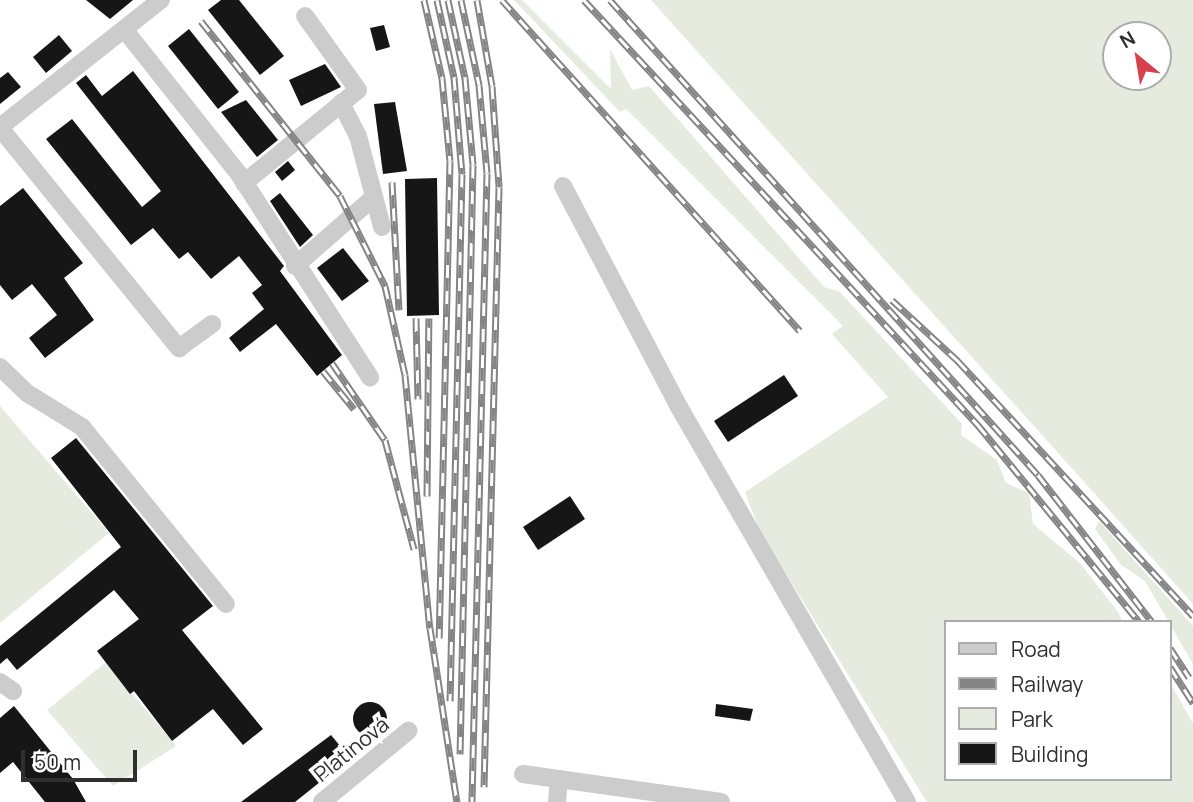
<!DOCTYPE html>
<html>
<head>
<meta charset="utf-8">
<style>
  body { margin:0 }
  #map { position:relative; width:1193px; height:802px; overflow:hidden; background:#fff; font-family:Manrope,sans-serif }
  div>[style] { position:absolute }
  .green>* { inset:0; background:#e5ebde }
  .building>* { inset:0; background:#161616 }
  .round { border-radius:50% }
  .minor>* { height:18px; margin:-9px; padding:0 9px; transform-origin:9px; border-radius:9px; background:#ccc }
  .rail>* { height:7px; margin-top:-3.5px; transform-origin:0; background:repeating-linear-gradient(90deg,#fff 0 13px,#848484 0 26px); box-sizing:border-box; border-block:2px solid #848484 }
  span { translate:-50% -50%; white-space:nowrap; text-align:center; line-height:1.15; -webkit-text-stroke:7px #fff; paint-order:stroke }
  .street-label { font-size:21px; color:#2f2f2f }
  .legend { position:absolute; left:944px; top:620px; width:228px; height:161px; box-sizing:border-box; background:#fff; border:2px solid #acacac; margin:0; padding:9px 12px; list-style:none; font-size:21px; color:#2f2f2f }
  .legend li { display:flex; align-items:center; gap:14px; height:35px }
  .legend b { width:35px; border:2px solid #acacac }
  .north { position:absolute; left:1102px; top:21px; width:70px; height:70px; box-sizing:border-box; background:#fff; border:2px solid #acacac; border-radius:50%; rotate:330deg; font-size:19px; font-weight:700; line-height:28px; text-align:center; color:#2f2f2f }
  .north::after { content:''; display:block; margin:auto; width:24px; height:32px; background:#d5414d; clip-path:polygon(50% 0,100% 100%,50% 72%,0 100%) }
  .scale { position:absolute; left:21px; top:750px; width:116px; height:32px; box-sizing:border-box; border:4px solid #2f2f2f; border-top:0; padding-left:9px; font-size:21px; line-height:24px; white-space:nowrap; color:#2f2f2f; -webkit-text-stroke:5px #fff; paint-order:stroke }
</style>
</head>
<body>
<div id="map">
  <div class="green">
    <div style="clip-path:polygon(514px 0,522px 0,611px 89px,610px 49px,632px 90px,649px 86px,824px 287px,840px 292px,962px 424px,961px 435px,997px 460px,1006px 483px,1029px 493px,1033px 524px,1080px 563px,1118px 612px,1123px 622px,946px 622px,946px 779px,1170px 779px,1170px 683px,1193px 723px,1193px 802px,927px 802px,760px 532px,745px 492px,888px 397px,832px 334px,843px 326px,626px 109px,620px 112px)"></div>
    <div style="clip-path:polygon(evenodd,651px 0,1193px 0,1193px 604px,1061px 456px,651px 0,1158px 35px,1158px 77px,1116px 77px,1116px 35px,1158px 35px)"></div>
    <div style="clip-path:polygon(0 406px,109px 533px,0 623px)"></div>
    <div style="clip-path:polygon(1099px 521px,1193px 626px,1193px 664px,1145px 581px,1121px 565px,1095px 529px)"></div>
    <div style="clip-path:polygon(106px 662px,176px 746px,113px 786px,47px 710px)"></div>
  </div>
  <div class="building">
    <div style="clip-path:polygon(86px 0,133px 0,110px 19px)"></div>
    <div style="clip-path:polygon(221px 0,239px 0,284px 56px,260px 75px,208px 10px)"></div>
    <div style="clip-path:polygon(384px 25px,390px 47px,376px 51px,370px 28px)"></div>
    <div style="clip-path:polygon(189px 29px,239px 92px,218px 109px,168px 46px)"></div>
    <div style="clip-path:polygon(59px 35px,72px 51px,46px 73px,33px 57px)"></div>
    <div style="clip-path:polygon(325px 64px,341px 87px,301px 106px,289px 80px)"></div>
    <div style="clip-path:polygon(133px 71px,284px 266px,280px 271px,342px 355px,317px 376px,276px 324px,240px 352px,229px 338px,264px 309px,252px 293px,262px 285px,239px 256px,211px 279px,188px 252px,179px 259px,153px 228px,131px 245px,46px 139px,72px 119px,142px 207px,161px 191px,76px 83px,86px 75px,102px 96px)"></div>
    <div style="clip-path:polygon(8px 72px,21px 87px,0 104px,0 78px)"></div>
    <div style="clip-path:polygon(246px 100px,278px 140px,257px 157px,221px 112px)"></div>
    <div style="clip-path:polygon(395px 102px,407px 171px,383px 174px,374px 104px)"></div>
    <div style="clip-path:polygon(288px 161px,295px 170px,282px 181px,275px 172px)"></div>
    <div style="clip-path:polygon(437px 178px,439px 315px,407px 316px,405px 179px)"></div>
    <div style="clip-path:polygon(23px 188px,83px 263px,64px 278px,94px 320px,45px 358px,29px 338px,57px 315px,32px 284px,12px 300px,0 285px,0 206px)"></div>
    <div style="clip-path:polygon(280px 193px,313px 235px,300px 247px,270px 201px)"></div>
    <div style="clip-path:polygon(343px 248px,369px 281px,342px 301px,317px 268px)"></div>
    <div style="clip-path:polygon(784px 375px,798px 396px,728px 442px,714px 421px)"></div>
    <div style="clip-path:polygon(76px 438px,213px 606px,182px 630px,263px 729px,243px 745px,213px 709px,172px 741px,134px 691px,130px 694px,97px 651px,139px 619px,114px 590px,17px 670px,7px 658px,0 664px,0 646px,121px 547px,51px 458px)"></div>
    <div style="clip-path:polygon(570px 496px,585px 519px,538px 550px,523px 527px)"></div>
    <div class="round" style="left:353px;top:702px;width:34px;height:34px"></div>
    <div style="clip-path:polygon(716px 704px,753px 709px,750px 721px,715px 716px)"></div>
    <div style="clip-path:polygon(14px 706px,73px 779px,86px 802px,45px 802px,13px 762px,0 773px,0 718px)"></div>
    <div style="clip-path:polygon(331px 735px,350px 758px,295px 802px,241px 802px)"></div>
  </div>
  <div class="minor">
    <div style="left:124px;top:29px;width:185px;rotate:51.6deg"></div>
    <div style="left:239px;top:174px;width:242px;rotate:57.2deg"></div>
    <div style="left:341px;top:103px;width:37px;rotate:63deg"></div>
    <div style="left:358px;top:136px;width:94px;rotate:75.2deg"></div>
    <div style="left:0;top:127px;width:205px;rotate:-38.3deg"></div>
    <div style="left:0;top:128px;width:284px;rotate:50.9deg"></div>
    <div style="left:179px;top:348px;width:41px;rotate:-36deg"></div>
    <div style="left:244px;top:183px;width:147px;rotate:-39.2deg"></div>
    <div style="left:358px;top:90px;width:91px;rotate:-125.6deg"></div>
    <div style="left:563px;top:186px;width:250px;rotate:62.3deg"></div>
    <div style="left:679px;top:407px;width:456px;rotate:60deg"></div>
    <div style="left:295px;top:266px;width:105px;rotate:-41.1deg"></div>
    <div style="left:0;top:367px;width:37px;rotate:44deg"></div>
    <div style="left:27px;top:393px;width:65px;rotate:31.7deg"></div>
    <div style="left:82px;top:427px;width:228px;rotate:50.9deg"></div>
    <div style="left:0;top:682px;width:16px;rotate:35deg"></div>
    <div style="left:523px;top:774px;width:200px;rotate:8deg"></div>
    <div style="left:322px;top:802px;width:112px;rotate:-39.5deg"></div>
    <div style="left:557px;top:802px;width:23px;rotate:-85deg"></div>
  </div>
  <div class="rail">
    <div style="left:424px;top:0;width:80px;rotate:77deg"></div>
    <div style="left:442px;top:78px;width:83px;rotate:84.5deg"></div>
    <div style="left:450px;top:161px;width:477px;rotate:91.3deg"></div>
    <div style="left:437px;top:0;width:79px;rotate:77.6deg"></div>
    <div style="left:454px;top:77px;width:97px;rotate:85.3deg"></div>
    <div style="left:462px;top:174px;width:527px;rotate:91.3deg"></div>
    <div style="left:448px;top:0;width:80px;rotate:77.7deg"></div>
    <div style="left:465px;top:78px;width:87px;rotate:84.7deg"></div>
    <div style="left:473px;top:165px;width:589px;rotate:91.26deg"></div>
    <div style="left:461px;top:0;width:87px;rotate:78deg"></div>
    <div style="left:479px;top:85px;width:88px;rotate:84.8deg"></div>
    <div style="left:487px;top:173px;width:629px;rotate:91.37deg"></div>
    <div style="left:477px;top:0;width:87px;rotate:80.1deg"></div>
    <div style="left:492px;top:86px;width:101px;rotate:86deg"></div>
    <div style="left:499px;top:187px;width:600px;rotate:91.43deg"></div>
    <div style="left:502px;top:0;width:445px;rotate:48deg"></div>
    <div style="left:584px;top:0;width:580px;rotate:47.17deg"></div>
    <div style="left:978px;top:425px;width:254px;rotate:50.7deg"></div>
    <div style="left:610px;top:0;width:639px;rotate:47.98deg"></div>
    <div style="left:1038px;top:475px;width:186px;rotate:52.2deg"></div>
    <div style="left:201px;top:21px;width:223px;rotate:51.5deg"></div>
    <div style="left:340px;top:196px;width:101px;rotate:63.4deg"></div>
    <div style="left:385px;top:286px;width:91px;rotate:77.3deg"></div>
    <div style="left:405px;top:375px;width:254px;rotate:84.4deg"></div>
    <div style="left:430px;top:628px;width:176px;rotate:81.2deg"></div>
    <div style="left:392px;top:182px;width:128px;rotate:86.9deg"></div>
    <div style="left:892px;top:300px;width:90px;rotate:42.7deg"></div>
    <div style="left:958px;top:361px;width:347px;rotate:47.3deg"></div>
    <div style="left:416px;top:318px;width:81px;rotate:88.6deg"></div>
    <div style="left:332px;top:363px;width:93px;rotate:55.5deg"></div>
    <div style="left:385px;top:440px;width:113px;rotate:75.1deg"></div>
    <div style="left:323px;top:371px;width:49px;rotate:50.8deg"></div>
    <div style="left:427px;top:496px;width:178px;rotate:-89.4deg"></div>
    <div style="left:1170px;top:648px;width:35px;rotate:57deg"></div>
    <div style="left:1170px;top:667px;width:43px;rotate:57.4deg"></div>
  </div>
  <div class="street-label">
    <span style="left:351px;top:749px;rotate:-39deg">Platinová</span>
  </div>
  <ul class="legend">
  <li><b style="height:9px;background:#ccc"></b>Road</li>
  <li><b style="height:9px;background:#848484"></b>Railway</li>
  <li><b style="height:19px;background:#e5ebde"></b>Park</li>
  <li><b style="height:19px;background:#161616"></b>Building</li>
  </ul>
  <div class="north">N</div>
  <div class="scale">50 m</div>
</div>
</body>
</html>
